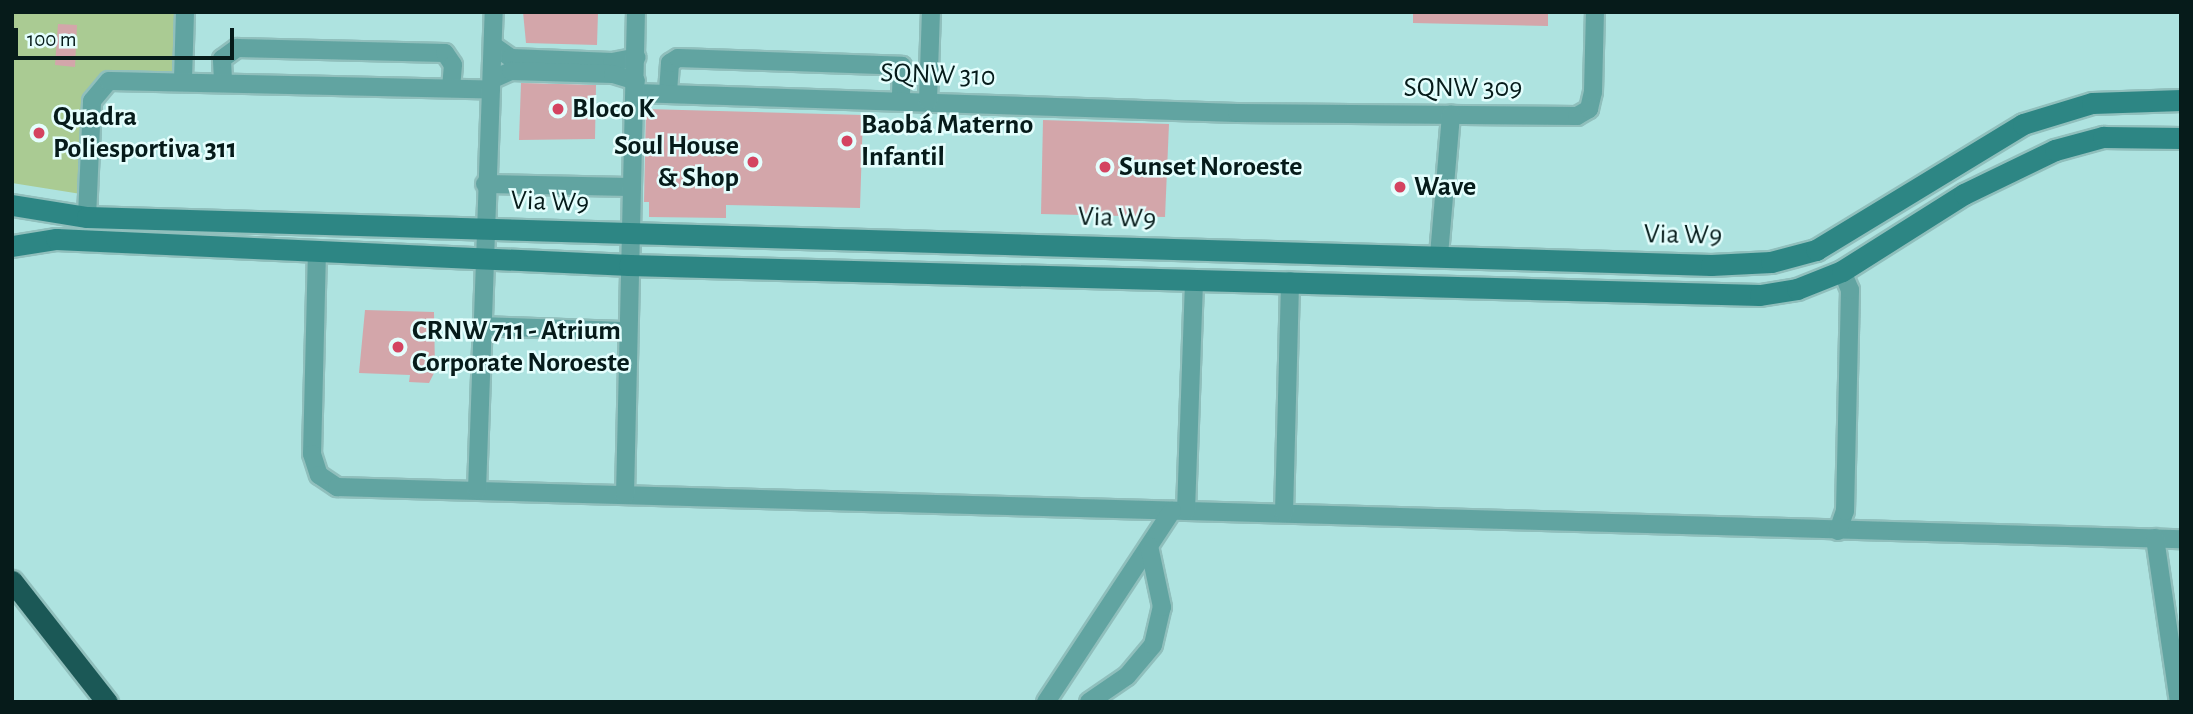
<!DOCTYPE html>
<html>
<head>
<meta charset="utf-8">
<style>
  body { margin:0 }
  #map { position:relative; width:2193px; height:714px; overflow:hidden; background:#aee3e0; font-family:"Alegreya Sans",sans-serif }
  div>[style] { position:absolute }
  .green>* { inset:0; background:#aacb93 }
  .building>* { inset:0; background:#d3a6aa }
  .roads { filter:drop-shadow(2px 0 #90bfbc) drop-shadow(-2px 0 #90bfbc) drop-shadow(0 2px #90bfbc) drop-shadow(0 -2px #90bfbc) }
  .street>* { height:18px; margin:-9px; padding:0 9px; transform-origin:9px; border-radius:9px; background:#61a4a1 }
  .secondary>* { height:21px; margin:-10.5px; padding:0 10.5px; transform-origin:10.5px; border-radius:10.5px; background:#2d8684 }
  .highway>* { height:21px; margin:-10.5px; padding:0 10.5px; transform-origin:10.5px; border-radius:10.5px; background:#1b5856 }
  .dots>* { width:19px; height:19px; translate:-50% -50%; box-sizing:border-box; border:4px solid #e4fefd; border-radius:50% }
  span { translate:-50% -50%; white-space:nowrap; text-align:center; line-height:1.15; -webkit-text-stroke:5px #e4fefd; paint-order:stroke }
  .street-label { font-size:28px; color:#061b1a }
  .poi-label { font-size:28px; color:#061b1a; font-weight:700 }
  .left { translate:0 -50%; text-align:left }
  .right { translate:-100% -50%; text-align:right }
  .frame { position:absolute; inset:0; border:14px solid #061b1a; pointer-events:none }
  .scale { position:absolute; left:14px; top:28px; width:220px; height:32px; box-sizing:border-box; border:4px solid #061b1a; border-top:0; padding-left:9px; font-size:21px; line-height:24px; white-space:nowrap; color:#061b1a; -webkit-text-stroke:5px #e4fefd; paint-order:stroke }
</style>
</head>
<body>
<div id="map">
  <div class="green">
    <div style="clip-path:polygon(12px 12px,178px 12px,177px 74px,115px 72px,98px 80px,86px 100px,81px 194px,12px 183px)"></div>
  </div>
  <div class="building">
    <div style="clip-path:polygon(523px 12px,598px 12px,597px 45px,526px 43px)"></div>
    <div style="clip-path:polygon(1413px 12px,1548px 12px,1548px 26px,1413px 23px)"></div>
    <div style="clip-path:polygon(58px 24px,77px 25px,75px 67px,55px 65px)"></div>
    <div style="clip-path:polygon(521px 83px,596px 85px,595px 139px,519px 140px)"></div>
    <div style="clip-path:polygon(646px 109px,863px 115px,860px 208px,726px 205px,726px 218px,649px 217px,649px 202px,644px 202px)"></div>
    <div style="clip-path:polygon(1043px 120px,1169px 124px,1165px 217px,1041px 214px)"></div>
    <div style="clip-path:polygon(365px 310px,434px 312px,435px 371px,429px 383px,409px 382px,410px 375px,359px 373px)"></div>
  </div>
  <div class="roads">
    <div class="street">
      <div style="left:494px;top:46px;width:21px;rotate:35deg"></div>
      <div style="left:511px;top:58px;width:101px;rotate:2.3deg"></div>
      <div style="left:612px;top:62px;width:25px;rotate:-11deg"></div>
      <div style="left:183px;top:79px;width:67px;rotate:-88.3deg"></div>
      <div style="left:493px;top:79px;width:20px;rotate:-24deg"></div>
      <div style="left:511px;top:71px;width:102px;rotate:1.7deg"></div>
      <div style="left:613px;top:74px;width:24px;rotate:17deg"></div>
      <div style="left:223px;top:80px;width:21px;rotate:-93deg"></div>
      <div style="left:222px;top:59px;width:19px;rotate:-36deg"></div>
      <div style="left:237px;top:48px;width:208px;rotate:1.4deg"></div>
      <div style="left:445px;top:53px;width:14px;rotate:56deg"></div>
      <div style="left:453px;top:65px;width:22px;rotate:95deg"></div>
      <div style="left:668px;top:92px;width:29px;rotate:-86deg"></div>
      <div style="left:670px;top:63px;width:9px;rotate:-32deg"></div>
      <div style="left:678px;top:58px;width:224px;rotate:2deg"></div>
      <div style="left:902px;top:66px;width:33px;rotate:92deg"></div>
      <div style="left:636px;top:93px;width:601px;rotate:1.91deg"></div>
      <div style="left:1237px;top:113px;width:340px;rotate:0.5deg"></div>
      <div style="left:1577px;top:116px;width:14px;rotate:-30deg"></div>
      <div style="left:1589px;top:109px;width:17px;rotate:-77deg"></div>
      <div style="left:1593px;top:92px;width:80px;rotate:-88.6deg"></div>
      <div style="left:928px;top:101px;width:89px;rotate:-88.1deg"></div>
      <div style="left:485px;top:184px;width:147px;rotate:1.2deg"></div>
      <div style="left:87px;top:217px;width:116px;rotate:-87.5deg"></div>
      <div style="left:92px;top:101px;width:26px;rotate:-50deg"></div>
      <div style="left:109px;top:81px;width:382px;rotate:1.3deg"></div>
      <div style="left:317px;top:250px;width:204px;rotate:91.4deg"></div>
      <div style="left:312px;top:454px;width:22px;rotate:72deg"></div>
      <div style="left:319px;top:475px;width:22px;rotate:34deg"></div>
      <div style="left:337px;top:487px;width:1845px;rotate:1.62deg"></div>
      <div style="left:1439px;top:255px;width:141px;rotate:-85.1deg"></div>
      <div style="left:482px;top:326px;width:146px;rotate:2deg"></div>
      <div style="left:477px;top:490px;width:478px;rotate:-88deg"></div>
      <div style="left:625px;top:495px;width:483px;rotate:-88.7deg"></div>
      <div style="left:1186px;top:511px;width:232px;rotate:-88deg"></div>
      <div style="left:1284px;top:513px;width:232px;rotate:-88.5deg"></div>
      <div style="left:1838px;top:531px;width:21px;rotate:-71deg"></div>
      <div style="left:1845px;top:511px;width:221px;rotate:-88.7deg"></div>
      <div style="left:1850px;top:290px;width:21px;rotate:-113deg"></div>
      <div style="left:2155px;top:538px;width:166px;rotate:81.7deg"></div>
      <div style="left:1046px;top:702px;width:229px;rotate:-56.6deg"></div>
      <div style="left:1089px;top:702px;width:46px;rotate:-34.4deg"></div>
      <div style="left:1127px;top:676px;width:40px;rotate:-50deg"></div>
      <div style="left:1153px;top:645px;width:39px;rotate:-77deg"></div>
      <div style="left:1162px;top:607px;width:62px;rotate:-102deg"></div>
    </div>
    <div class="secondary">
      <div style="left:12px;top:205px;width:76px;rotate:9.1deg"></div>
      <div style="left:87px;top:217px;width:1625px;rotate:1.69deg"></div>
      <div style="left:1711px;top:265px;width:60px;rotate:-2.9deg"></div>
      <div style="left:1771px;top:262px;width:47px;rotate:-14.9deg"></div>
      <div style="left:1816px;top:250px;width:242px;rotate:-31.3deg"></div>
      <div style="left:2023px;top:124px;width:72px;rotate:-16.9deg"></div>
      <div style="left:2092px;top:103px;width:89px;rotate:-1.9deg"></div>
      <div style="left:12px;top:246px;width:45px;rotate:-9deg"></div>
      <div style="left:56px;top:239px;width:574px;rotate:2.6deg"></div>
      <div style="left:629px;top:265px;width:1131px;rotate:1.52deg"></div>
      <div style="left:1760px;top:295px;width:37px;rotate:-9deg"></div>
      <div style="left:1797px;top:289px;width:48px;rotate:-21.8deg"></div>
      <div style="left:1842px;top:271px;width:144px;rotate:-32.3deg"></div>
      <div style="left:1964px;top:194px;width:101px;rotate:-25.8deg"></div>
      <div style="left:2055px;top:150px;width:50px;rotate:-15.2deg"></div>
      <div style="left:2103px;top:137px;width:78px;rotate:0.7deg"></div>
    </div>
    <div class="highway">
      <div style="left:12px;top:581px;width:154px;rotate:51.9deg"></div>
    </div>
  </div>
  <div class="dots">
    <div style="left:558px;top:109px;background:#d44461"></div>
    <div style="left:39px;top:133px;background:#d44461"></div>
    <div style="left:847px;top:141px;background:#d44461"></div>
    <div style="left:753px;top:162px;background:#d44461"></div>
    <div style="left:1105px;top:167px;background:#d44461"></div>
    <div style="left:1400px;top:187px;background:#d44461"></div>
    <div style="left:398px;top:347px;background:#d44461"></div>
  </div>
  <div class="street-label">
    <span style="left:938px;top:75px;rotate:2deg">SQNW 310</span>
    <span style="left:1463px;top:88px">SQNW 309</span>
    <span style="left:550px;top:202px;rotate:2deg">Via W9</span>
    <span style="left:1117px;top:218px;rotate:2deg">Via W9</span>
    <span style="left:1683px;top:235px;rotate:1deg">Via W9</span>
  </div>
  <div class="poi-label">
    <span class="left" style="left:572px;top:109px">Bloco K</span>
    <span class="left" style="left:53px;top:133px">Quadra<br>Poliesportiva 311</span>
    <span class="left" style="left:861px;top:141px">Baobá Materno<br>Infantil</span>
    <span class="right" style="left:739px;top:162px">Soul House<br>&amp; Shop</span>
    <span class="left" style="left:1119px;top:167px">Sunset Noroeste</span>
    <span class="left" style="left:1414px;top:187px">Wave</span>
    <span class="left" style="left:412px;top:347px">CRNW 711 - Atrium<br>Corporate Noroeste</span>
  </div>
  <div class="frame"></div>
  <div class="scale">100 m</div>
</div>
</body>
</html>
